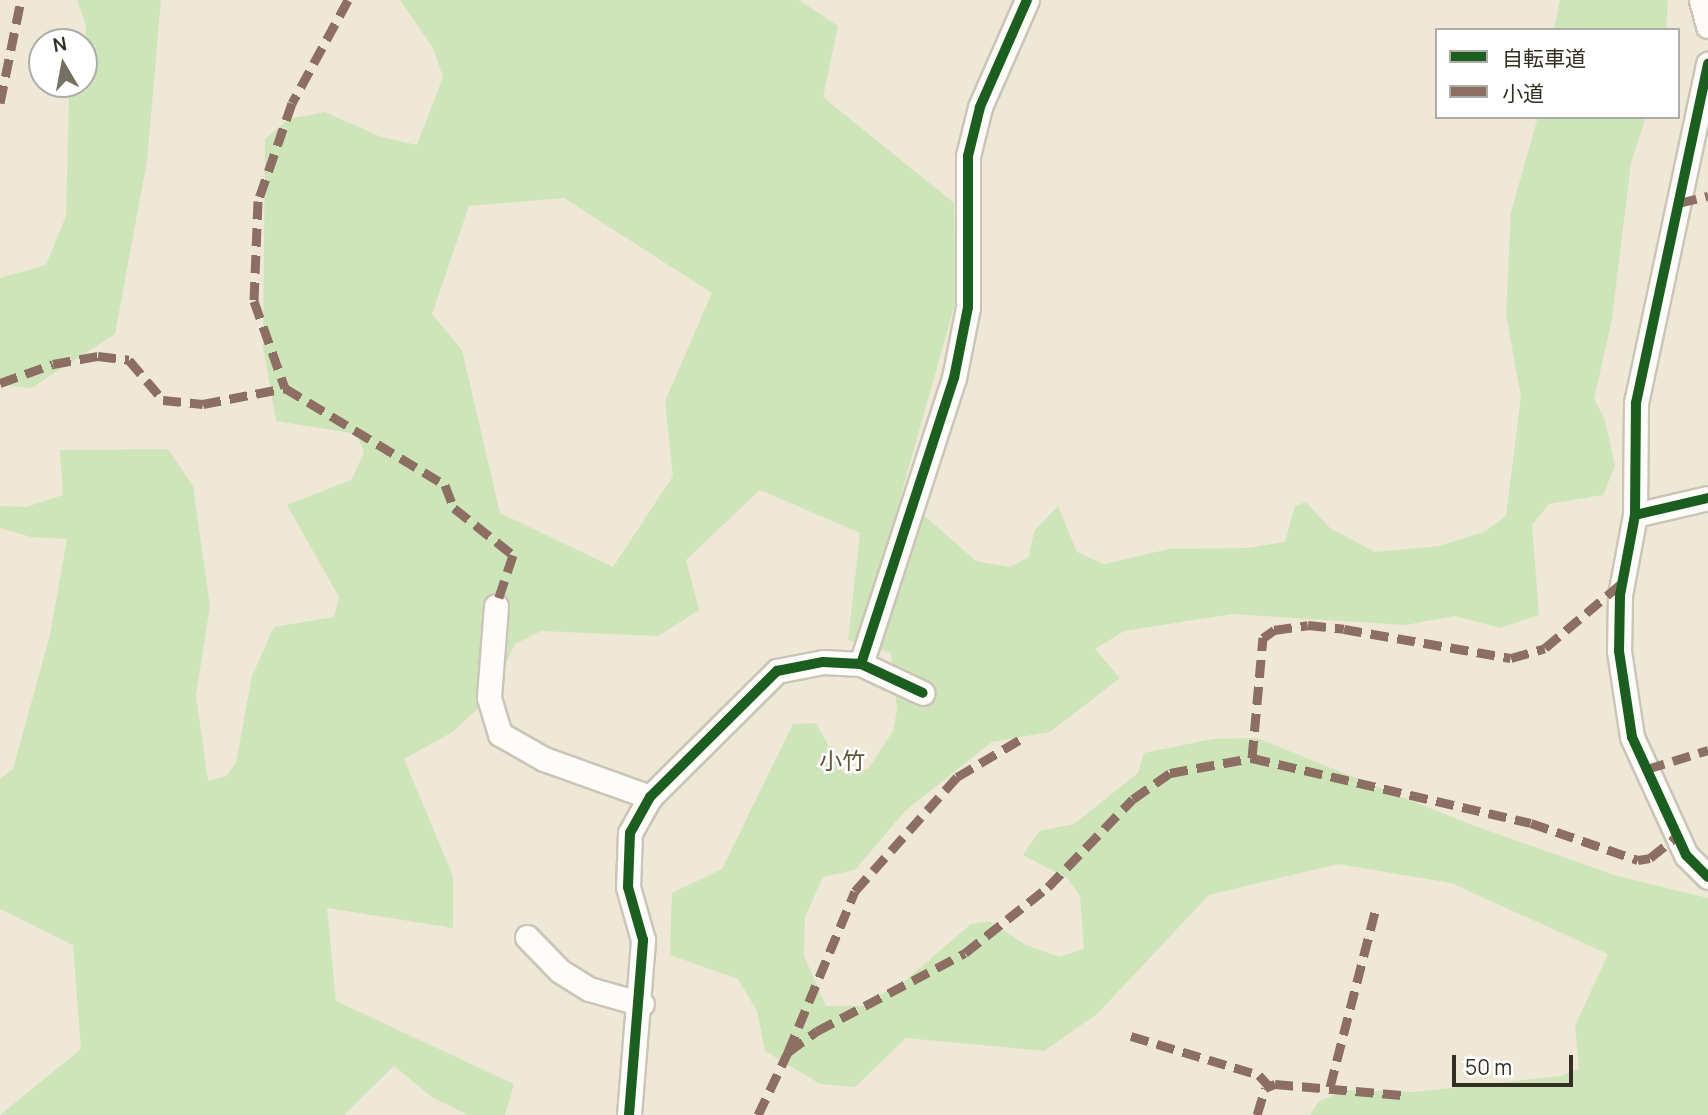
<!DOCTYPE html>
<html>
<head>
<meta charset="utf-8">
<style>
  body { margin:0 }
  #map { position:relative; width:1708px; height:1115px; overflow:hidden; background:#efe8d7; font-family:Manrope,"Noto Sans JP",sans-serif }
  div>[style] { position:absolute }
  .green>* { inset:0; background:#cee5b9 }
  .roads { filter:drop-shadow(2px 0 #cbc5b8) drop-shadow(-2px 0 #cbc5b8) drop-shadow(0 2px #cbc5b8) drop-shadow(0 -2px #cbc5b8) }
  .minor>* { height:23px; margin:-11.5px; padding:0 11.5px; transform-origin:11.5px; border-radius:11.5px; background:#fdfcf9 }
  .quiet>* { height:9px; margin-top:-4.5px; transform-origin:0; background:repeating-linear-gradient(90deg,#8d6e63 0 18px,transparent 0 27px) }
  .cycleway>* { height:10px; margin:-5px; padding:0 5px; transform-origin:5px; border-radius:5px; background:#1b5e20 }
  span { translate:-50% -50%; white-space:nowrap; text-align:center; line-height:1.15; -webkit-text-stroke:5px #fff; paint-order:stroke }
  .quarter-label { font-size:23px; color:#5f553a }
  .legend { position:absolute; left:1435px; top:28px; width:245px; height:91px; box-sizing:border-box; background:#fff; border:2px solid #aeaca7; margin:0; padding:9px 12px; list-style:none; font-size:21px; color:#342f23 }
  .legend li { display:flex; align-items:center; gap:14px; height:35px }
  .legend b { width:35px; border:2px solid #aeaca7 }
  .north { position:absolute; left:28px; top:28px; width:70px; height:70px; box-sizing:border-box; background:#fff; border:2px solid #aeaca7; border-radius:50%; rotate:350deg; font-size:19px; font-weight:700; line-height:28px; text-align:center; color:#342f23 }
  .north::after { content:''; display:block; margin:auto; width:24px; height:32px; background:#757062; clip-path:polygon(50% 0,100% 100%,50% 72%,0 100%) }
  .scale { position:absolute; left:1452px; top:1055px; width:121px; height:32px; box-sizing:border-box; border:4px solid #342f23; border-top:0; padding-left:9px; font-size:21px; line-height:24px; white-space:nowrap; color:#342f23; -webkit-text-stroke:5px #fff; paint-order:stroke }
</style>
</head>
<body>
<div id="map">
  <div class="green">
    <div style="clip-path:polygon(77px 0,161px 0,147px 161px,115px 334px,31px 388px,0 385px,0 278px,46px 265px,66px 216px,69px 97px,72px 84px,84px 84px,86px 25px)"></div>
    <div style="clip-path:polygon(evenodd,400px 0,799px 0,838px 26px,823px 97px,954px 203px,956px 300px,901px 495px,976px 561px,1010px 567px,1029px 557px,1034px 531px,1058px 506px,1077px 552px,1104px 564px,1169px 549px,1246px 548px,1285px 542px,1295px 506px,1306px 502px,1330px 528px,1375px 552px,1439px 546px,1484px 532px,1506px 516px,1521px 397px,1506px 314px,1511px 212px,1538px 117px,1646px 117px,1631px 163px,1612px 319px,1594px 399px,1605px 420px,1615px 466px,1603px 495px,1549px 504px,1532px 525px,1539px 615px,1500px 628px,1455px 616px,1405px 625px,1232px 614px,1124px 631px,1095px 649px,1120px 678px,1050px 732px,992px 742px,905px 811px,855px 870px,823px 877px,805px 917px,804px 956px,826px 1006px,861px 1006px,906px 980px,971px 924px,989px 921px,1026px 945px,1059px 957px,1084px 949px,1080px 896px,1068px 879px,1023px 855px,1039px 831px,1074px 824px,1138px 773px,1144px 753px,1213px 739px,1257px 738px,1472px 825px,1617px 876px,1708px 898px,1708px 1115px,1310px 1115px,1318px 1102px,1346px 1090px,1414px 1092px,1560px 1076px,1579px 1069px,1575px 1026px,1608px 954px,1451px 883px,1338px 864px,1209px 895px,1097px 1014px,1044px 1051px,906px 1038px,855px 1087px,820px 1084px,765px 1051px,757px 1011px,738px 979px,670px 955px,672px 893px,722px 869px,793px 724px,816px 723px,844px 774px,868px 769px,893px 731px,897px 710px,891px 653px,848px 640px,860px 533px,760px 490px,686px 560px,699px 610px,658px 636px,541px 631px,515px 644px,489px 698px,454px 731px,404px 759px,453px 876px,453px 928px,327px 908px,336px 1001px,514px 1084px,505px 1115px,468px 1115px,433px 1098px,394px 1066px,344px 1115px,0 1115px,81px 1049px,73px 945px,0 909px,0 779px,13px 769px,50px 635px,67px 539px,31px 537px,0 528px,0 506px,26px 507px,63px 495px,60px 450px,168px 449px,193px 486px,210px 606px,196px 695px,208px 781px,226px 776px,236px 763px,252px 676px,274px 627px,334px 617px,339px 597px,287px 505px,351px 480px,364px 453px,357px 434px,276px 421px,263px 347px,265px 139px,289px 119px,325px 112px,381px 137px,417px 145px,443px 77px,433px 48px,400px 0,564px 198px,712px 293px,665px 401px,673px 476px,613px 567px,500px 513px,462px 350px,432px 314px,469px 206px,564px 198px)"></div>
    <div style="clip-path:polygon(1560px 0,1668px 0,1666px 30px,1554px 30px)"></div>
  </div>
  <div class="roads">
    <div class="minor">
      <div style="left:1701px;top:0;width:27px;rotate:75deg"></div>
      <div style="left:1708px;top:498px;width:75px;rotate:166.9deg"></div>
      <div style="left:1635px;top:515px;width:81px;rotate:100.6deg"></div>
      <div style="left:1620px;top:595px;width:56px;rotate:91deg"></div>
      <div style="left:1619px;top:651px;width:87px;rotate:81.4deg"></div>
      <div style="left:1632px;top:737px;width:130px;rotate:65.4deg"></div>
      <div style="left:1686px;top:855px;width:31px;rotate:45deg"></div>
      <div style="left:1635px;top:515px;width:112px;rotate:-89.5deg"></div>
      <div style="left:1636px;top:403px;width:347px;rotate:-78deg"></div>
      <div style="left:496px;top:606px;width:92px;rotate:94.4deg"></div>
      <div style="left:489px;top:698px;width:38px;rotate:73deg"></div>
      <div style="left:500px;top:734px;width:51px;rotate:29.6deg"></div>
      <div style="left:544px;top:759px;width:113px;rotate:19.7deg"></div>
      <div style="left:861px;top:664px;width:301px;rotate:-72deg"></div>
      <div style="left:954px;top:378px;width:72px;rotate:-78.8deg"></div>
      <div style="left:968px;top:307px;width:151px;rotate:-90deg"></div>
      <div style="left:968px;top:156px;width:50px;rotate:-76.2deg"></div>
      <div style="left:980px;top:107px;width:117px;rotate:-66.3deg"></div>
      <div style="left:527px;top:937px;width:47px;rotate:45.9deg"></div>
      <div style="left:560px;top:971px;width:34px;rotate:32deg"></div>
      <div style="left:589px;top:989px;width:55px;rotate:15.8deg"></div>
      <div style="left:629px;top:1115px;width:176px;rotate:-85.4deg"></div>
      <div style="left:643px;top:940px;width:55px;rotate:-105.8deg"></div>
      <div style="left:628px;top:887px;width:54px;rotate:-87.9deg"></div>
      <div style="left:630px;top:833px;width:41px;rotate:-60.9deg"></div>
      <div style="left:650px;top:797px;width:179px;rotate:-44.8deg"></div>
      <div style="left:777px;top:671px;width:47px;rotate:-11.1deg"></div>
      <div style="left:823px;top:662px;width:38px;rotate:3deg"></div>
      <div style="left:861px;top:664px;width:68px;rotate:25.1deg"></div>
    </div>
  </div>
  <div class="quiet">
    <div style="left:348px;top:0;width:117px;rotate:118.5deg"></div>
    <div style="left:292px;top:103px;width:104px;rotate:109.1deg"></div>
    <div style="left:258px;top:201px;width:100px;rotate:92.3deg"></div>
    <div style="left:254px;top:301px;width:92px;rotate:70.4deg"></div>
    <div style="left:285px;top:388px;width:187px;rotate:31.2deg"></div>
    <div style="left:445px;top:485px;width:25px;rotate:69deg"></div>
    <div style="left:454px;top:508px;width:75px;rotate:38.5deg"></div>
    <div style="left:513px;top:555px;width:54px;rotate:108.4deg"></div>
    <div style="left:0;top:103px;width:105px;rotate:-78.5deg"></div>
    <div style="left:1679px;top:203px;width:30px;rotate:-14deg"></div>
    <div style="left:0;top:383px;width:56px;rotate:-19.7deg"></div>
    <div style="left:53px;top:364px;width:46px;rotate:-10.1deg"></div>
    <div style="left:98px;top:356px;width:31px;rotate:7deg"></div>
    <div style="left:129px;top:360px;width:52px;rotate:49.6deg"></div>
    <div style="left:163px;top:400px;width:40px;rotate:5.7deg"></div>
    <div style="left:203px;top:404px;width:84px;rotate:-11deg"></div>
    <div style="left:1252px;top:758px;width:286px;rotate:13.1deg"></div>
    <div style="left:1531px;top:823px;width:113px;rotate:19.1deg"></div>
    <div style="left:1638px;top:860px;width:12px;rotate:-9deg"></div>
    <div style="left:1650px;top:858px;width:35px;rotate:-39deg"></div>
    <div style="left:1647px;top:769px;width:64px;rotate:-17.3deg"></div>
    <div style="left:1131px;top:1036px;width:134px;rotate:16.9deg"></div>
    <div style="left:1259px;top:1075px;width:15px;rotate:48deg"></div>
    <div style="left:788px;top:1052px;width:174px;rotate:-67.4deg"></div>
    <div style="left:855px;top:891px;width:153px;rotate:-48.2deg"></div>
    <div style="left:957px;top:777px;width:74px;rotate:-30.7deg"></div>
    <div style="left:1330px;top:1087px;width:181px;rotate:-75.6deg"></div>
    <div style="left:758px;top:1115px;width:70px;rotate:-64.5deg"></div>
    <div style="left:788px;top:1052px;width:36px;rotate:-36deg"></div>
    <div style="left:817px;top:1031px;width:167px;rotate:-27.8deg"></div>
    <div style="left:965px;top:953px;width:106px;rotate:-38.5deg"></div>
    <div style="left:1048px;top:887px;width:122px;rotate:-46deg"></div>
    <div style="left:1133px;top:799px;width:45px;rotate:-35.1deg"></div>
    <div style="left:1170px;top:773px;width:83px;rotate:-10.4deg"></div>
    <div style="left:1252px;top:758px;width:121px;rotate:-84.8deg"></div>
    <div style="left:1263px;top:638px;width:14px;rotate:-36deg"></div>
    <div style="left:1274px;top:630px;width:34px;rotate:-8deg"></div>
    <div style="left:1308px;top:625px;width:36px;rotate:6deg"></div>
    <div style="left:1344px;top:629px;width:169px;rotate:9.9deg"></div>
    <div style="left:1511px;top:658px;width:35px;rotate:-16deg"></div>
    <div style="left:1545px;top:648px;width:102px;rotate:-40.2deg"></div>
    <div style="left:1257px;top:1115px;width:28px;rotate:-73deg"></div>
    <div style="left:1265px;top:1088px;width:11px;rotate:-22deg"></div>
    <div style="left:1275px;top:1084px;width:127px;rotate:5deg"></div>
  </div>
  <div class="cycleway">
    <div style="left:1708px;top:498px;width:75px;rotate:166.9deg"></div>
    <div style="left:1635px;top:515px;width:81px;rotate:100.6deg"></div>
    <div style="left:1620px;top:595px;width:56px;rotate:91deg"></div>
    <div style="left:1619px;top:651px;width:87px;rotate:81.4deg"></div>
    <div style="left:1632px;top:737px;width:130px;rotate:65.4deg"></div>
    <div style="left:1686px;top:855px;width:31px;rotate:45deg"></div>
    <div style="left:1635px;top:515px;width:112px;rotate:-89.5deg"></div>
    <div style="left:1636px;top:403px;width:347px;rotate:-78deg"></div>
    <div style="left:861px;top:664px;width:301px;rotate:-72deg"></div>
    <div style="left:954px;top:378px;width:72px;rotate:-78.8deg"></div>
    <div style="left:968px;top:307px;width:151px;rotate:-90deg"></div>
    <div style="left:968px;top:156px;width:50px;rotate:-76.2deg"></div>
    <div style="left:980px;top:107px;width:117px;rotate:-66.3deg"></div>
    <div style="left:629px;top:1115px;width:176px;rotate:-85.4deg"></div>
    <div style="left:643px;top:940px;width:55px;rotate:-105.8deg"></div>
    <div style="left:628px;top:887px;width:54px;rotate:-87.9deg"></div>
    <div style="left:630px;top:833px;width:41px;rotate:-60.9deg"></div>
    <div style="left:650px;top:797px;width:179px;rotate:-44.8deg"></div>
    <div style="left:777px;top:671px;width:47px;rotate:-11.1deg"></div>
    <div style="left:823px;top:662px;width:38px;rotate:3deg"></div>
    <div style="left:861px;top:664px;width:68px;rotate:25.1deg"></div>
  </div>
  <div class="quarter-label">
    <span style="left:842px;top:760px">小竹</span>
  </div>
  <ul class="legend">
  <li><b style="height:9px;background:#1b5e20"></b>自転車道</li>
  <li><b style="height:9px;background:#8d6e63"></b>小道</li>
  </ul>
  <div class="north">N</div>
  <div class="scale">50 m</div>
</div>
</body>
</html>
